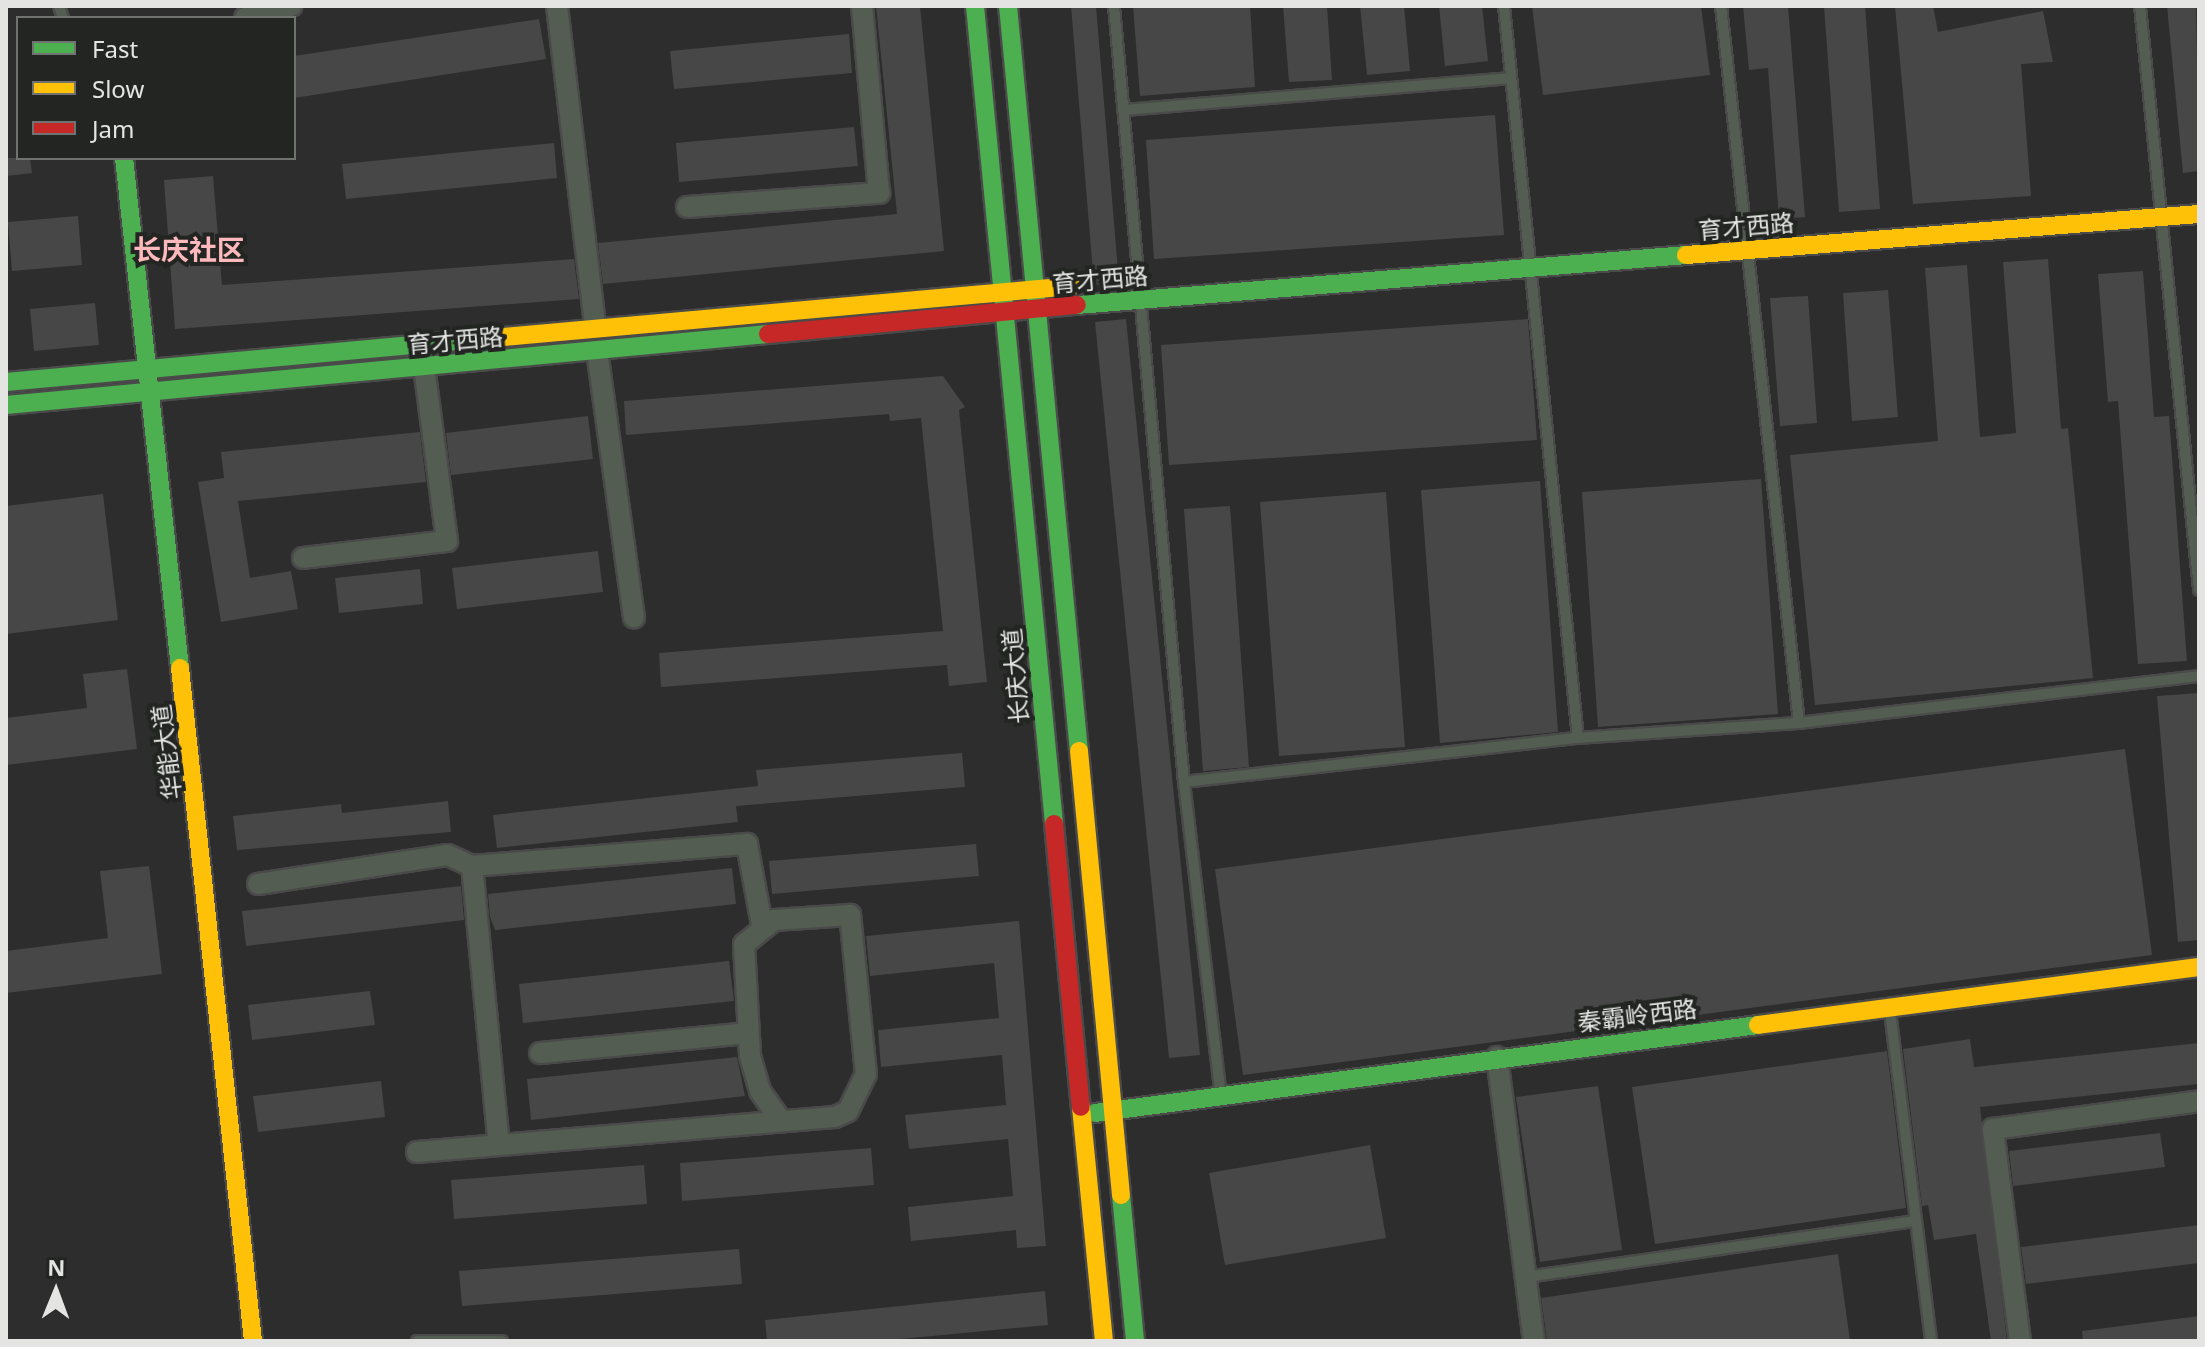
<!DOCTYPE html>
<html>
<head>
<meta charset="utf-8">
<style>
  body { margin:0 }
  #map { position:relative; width:2205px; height:1347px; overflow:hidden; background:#2c2d2c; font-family:"Noto Sans","Noto Sans SC",sans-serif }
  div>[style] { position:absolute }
  .building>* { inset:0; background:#464746 }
  .roads { filter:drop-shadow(2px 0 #494a49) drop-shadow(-2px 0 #494a49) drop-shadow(0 2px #494a49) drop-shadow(0 -2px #494a49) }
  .lane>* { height:10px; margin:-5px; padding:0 5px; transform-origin:5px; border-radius:5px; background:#545d51 }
  .street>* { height:20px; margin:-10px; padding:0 10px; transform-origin:10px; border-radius:10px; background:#545d51 }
  .fast>* { height:18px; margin:-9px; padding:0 9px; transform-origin:9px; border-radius:9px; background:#4caf50 }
  .slow>* { height:18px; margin:-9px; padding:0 9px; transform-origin:9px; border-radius:9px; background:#ffc107 }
  .jam>* { height:18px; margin:-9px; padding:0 9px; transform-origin:9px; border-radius:9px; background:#c62828 }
  span { translate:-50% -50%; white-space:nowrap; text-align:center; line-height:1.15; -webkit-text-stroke:8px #222522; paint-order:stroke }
  .street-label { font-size:24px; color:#e4e5e3 }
  .quarter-label { font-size:28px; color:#feb9bd; font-weight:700 }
  .frame { position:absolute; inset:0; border:8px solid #e4e5e3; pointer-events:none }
  .legend { position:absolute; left:16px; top:16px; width:280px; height:144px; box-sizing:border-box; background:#222522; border:2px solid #70726f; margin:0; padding:10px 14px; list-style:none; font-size:24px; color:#e4e5e3 }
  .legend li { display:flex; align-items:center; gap:16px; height:40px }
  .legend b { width:40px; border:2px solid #70726f }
  .north { position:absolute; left:16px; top:1251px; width:80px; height:80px; -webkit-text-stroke:6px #222522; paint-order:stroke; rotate:1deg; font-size:22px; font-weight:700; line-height:32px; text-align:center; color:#e4e5e3 }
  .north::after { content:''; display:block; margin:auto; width:28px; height:36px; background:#e4e5e3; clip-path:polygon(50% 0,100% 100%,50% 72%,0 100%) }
</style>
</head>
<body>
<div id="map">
  <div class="building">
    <div style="clip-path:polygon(876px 6px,920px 6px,944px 251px,603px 284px,598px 243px,897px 214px)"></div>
    <div style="clip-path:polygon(1071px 6px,1096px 6px,1119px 283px,1094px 285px)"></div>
    <div style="clip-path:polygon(1133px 6px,1250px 6px,1255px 87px,1140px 96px)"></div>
    <div style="clip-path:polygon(1283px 6px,1327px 6px,1332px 80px,1289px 82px)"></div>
    <div style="clip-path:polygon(1360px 6px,1404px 6px,1410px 71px,1367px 75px)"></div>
    <div style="clip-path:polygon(1439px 6px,1482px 6px,1488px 61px,1445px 66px)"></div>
    <div style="clip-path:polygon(1532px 6px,1701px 6px,1710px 75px,1543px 95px)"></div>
    <div style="clip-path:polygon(1743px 6px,1788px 6px,1805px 217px,1779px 219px,1768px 68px,1749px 70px)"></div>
    <div style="clip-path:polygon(1824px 6px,1865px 6px,1880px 209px,1839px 212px)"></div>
    <div style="clip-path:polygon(1895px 6px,1933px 6px,1938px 32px,2043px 11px,2053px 62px,2021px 64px,2031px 196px,1913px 204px)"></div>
    <div style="clip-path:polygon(2167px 6px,2196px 6px,2199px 171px,2183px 173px)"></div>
    <div style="clip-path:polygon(539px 19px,546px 59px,294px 98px,294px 56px)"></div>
    <div style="clip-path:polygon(849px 34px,852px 73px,674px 89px,670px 51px)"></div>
    <div style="clip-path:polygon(1495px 115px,1504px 235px,1154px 259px,1146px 140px)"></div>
    <div style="clip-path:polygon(854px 127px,858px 166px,679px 182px,676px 143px)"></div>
    <div style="clip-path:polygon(554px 143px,557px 178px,346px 199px,342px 164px)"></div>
    <div style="clip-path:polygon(6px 158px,30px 158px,32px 173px,6px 176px)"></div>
    <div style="clip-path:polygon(213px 176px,222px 285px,574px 259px,579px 299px,175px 329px,164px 180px)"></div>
    <div style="clip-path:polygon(78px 216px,82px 265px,12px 271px,8px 222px)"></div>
    <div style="clip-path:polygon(2048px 259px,2061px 429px,2068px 428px,2093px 678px,1815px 705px,1790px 455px,1938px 441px,1925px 268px,1967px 265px,1980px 437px,2016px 433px,2003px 262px)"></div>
    <div style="clip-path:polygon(2143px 271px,2154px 417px,2169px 416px,2187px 661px,2138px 664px,2118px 401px,2108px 402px,2098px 274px)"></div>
    <div style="clip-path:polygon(1888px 290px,1898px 417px,1852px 421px,1843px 293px)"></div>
    <div style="clip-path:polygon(1808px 296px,1817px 423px,1780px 426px,1770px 298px)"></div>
    <div style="clip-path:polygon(95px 303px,99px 345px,34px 351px,30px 309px)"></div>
    <div style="clip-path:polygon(1126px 319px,1200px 1055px,1169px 1058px,1095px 322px)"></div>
    <div style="clip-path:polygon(1528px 319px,1537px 440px,1169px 465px,1161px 345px)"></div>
    <div style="clip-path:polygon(943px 376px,965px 407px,959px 410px,987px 682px,949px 686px,947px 665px,661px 687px,659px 653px,943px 631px,921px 418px,890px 421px,889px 414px,626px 435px,624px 401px)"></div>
    <div style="clip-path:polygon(588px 416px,593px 459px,451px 475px,446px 433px)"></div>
    <div style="clip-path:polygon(420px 432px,426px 482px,238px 501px,250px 578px,291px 571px,298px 609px,221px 622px,198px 482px,224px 478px,221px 452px)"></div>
    <div style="clip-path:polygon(1761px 479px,1778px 714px,1598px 727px,1582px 492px)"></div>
    <div style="clip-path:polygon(1540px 481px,1558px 732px,1440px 743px,1421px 490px)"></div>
    <div style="clip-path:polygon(1386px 492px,1405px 747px,1279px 756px,1260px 502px)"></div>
    <div style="clip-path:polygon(103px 494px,118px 620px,6px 634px,6px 506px)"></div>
    <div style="clip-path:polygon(1230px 506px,1249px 767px,1203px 771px,1184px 509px)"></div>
    <div style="clip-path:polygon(598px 551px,603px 592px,457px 609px,452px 568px)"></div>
    <div style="clip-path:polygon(420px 569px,423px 604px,339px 613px,335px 578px)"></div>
    <div style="clip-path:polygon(127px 669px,137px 749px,6px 765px,6px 718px,87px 708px,83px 674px)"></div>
    <div style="clip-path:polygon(2199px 693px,2199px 940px,2178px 942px,2157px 696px)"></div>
    <div style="clip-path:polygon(2125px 749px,2152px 955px,1243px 1075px,1215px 869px)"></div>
    <div style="clip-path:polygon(962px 753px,965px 787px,736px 806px,738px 822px,497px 848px,493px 815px,758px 786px,756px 770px)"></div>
    <div style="clip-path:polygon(448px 801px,451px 832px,237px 850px,233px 816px,341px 804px,342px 813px)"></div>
    <div style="clip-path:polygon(976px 844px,979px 876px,772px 894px,769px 861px)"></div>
    <div style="clip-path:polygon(149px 866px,162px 974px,6px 993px,6px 951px,108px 938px,100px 871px)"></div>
    <div style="clip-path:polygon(732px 868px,736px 904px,495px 930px,490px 917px,488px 894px)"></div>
    <div style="clip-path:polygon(461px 886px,464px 920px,246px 946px,242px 911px)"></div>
    <div style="clip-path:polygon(1019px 921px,1046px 1246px,1017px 1248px,1016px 1230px,911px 1241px,908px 1207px,1013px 1196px,1008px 1139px,909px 1149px,905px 1115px,1006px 1105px,1002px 1055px,881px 1067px,878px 1030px,999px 1018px,994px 963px,870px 976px,866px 936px)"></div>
    <div style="clip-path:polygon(729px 961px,734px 1001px,523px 1023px,519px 984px)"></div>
    <div style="clip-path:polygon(370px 991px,375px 1025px,252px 1040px,248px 1005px)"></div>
    <div style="clip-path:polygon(1970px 1039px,1974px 1067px,2199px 1043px,2199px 1084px,1980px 1107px,2007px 1341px,1991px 1341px,1976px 1234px,1934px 1240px,1928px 1205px,1922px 1206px,1903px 1049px)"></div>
    <div style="clip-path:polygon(1887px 1051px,1906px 1208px,1655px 1244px,1632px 1087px)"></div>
    <div style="clip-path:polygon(737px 1057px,745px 1096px,531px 1120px,527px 1079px)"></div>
    <div style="clip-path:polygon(381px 1081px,385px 1117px,258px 1132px,253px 1096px)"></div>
    <div style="clip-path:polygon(1598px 1086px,1622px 1250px,1540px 1262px,1516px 1097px)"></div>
    <div style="clip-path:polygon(2160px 1133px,2165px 1167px,2013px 1186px,2009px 1151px)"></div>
    <div style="clip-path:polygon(1370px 1145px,1386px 1238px,1225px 1265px,1209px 1173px)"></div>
    <div style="clip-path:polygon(871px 1148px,874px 1185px,682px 1201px,680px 1163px)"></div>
    <div style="clip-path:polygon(644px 1165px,647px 1204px,454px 1219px,451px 1180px)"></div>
    <div style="clip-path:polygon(2199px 1225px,2199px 1263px,2026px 1284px,2021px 1247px)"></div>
    <div style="clip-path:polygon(739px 1249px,742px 1284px,462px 1306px,459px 1271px)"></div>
    <div style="clip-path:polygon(1838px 1254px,1850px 1341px,1547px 1341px,1541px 1298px)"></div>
    <div style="clip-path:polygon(1045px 1291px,1048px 1325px,880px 1341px,767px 1341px,765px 1320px)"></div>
    <div style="clip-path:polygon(2199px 1316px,2199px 1341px,2083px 1341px,2082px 1331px)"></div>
  </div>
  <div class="roads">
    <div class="lane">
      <div style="left:59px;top:6px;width:13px;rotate:72deg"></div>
      <div style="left:1114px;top:6px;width:779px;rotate:84.85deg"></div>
      <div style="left:1184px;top:782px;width:315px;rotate:83.3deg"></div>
      <div style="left:1504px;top:6px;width:736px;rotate:84.23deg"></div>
      <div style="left:1721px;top:6px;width:721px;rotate:83.79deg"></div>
      <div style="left:2140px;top:6px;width:587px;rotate:84.23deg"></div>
      <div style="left:1123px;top:110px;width:388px;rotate:-4.7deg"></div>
      <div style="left:1184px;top:782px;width:396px;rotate:-6.4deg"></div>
      <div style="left:1578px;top:738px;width:222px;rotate:-3.9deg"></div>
      <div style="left:1799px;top:723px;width:403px;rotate:-6.7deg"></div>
      <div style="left:1890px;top:1011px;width:333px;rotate:82.9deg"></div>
      <div style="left:1526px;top:1277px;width:392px;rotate:-8.2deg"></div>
      <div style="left:417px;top:1341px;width:85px"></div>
    </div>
    <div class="street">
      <div style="left:557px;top:6px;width:323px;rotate:83.2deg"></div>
      <div style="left:245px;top:18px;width:48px;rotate:-14.6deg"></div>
      <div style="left:687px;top:207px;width:193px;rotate:-4.2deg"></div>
      <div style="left:879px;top:193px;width:188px;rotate:-95.2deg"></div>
      <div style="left:597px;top:351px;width:269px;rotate:82.1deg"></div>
      <div style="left:303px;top:558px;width:145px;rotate:-6.7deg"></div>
      <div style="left:447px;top:541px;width:176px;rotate:-97.5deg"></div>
      <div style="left:472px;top:866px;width:280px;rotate:84.5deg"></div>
      <div style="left:258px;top:884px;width:192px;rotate:-8.7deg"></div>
      <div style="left:448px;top:855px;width:26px;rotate:25deg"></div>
      <div style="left:472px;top:866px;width:276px;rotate:-4.6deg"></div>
      <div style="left:747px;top:844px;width:82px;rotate:79.5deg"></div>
      <div style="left:540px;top:1053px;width:208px;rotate:-5.5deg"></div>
      <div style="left:1497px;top:1057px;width:286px;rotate:82.6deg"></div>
      <div style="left:417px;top:1152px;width:419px;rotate:-4.8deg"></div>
      <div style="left:835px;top:1117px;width:14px;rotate:-25deg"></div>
      <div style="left:848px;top:1111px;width:41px;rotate:-64.1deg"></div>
      <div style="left:866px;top:1074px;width:160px;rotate:-95.7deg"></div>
      <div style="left:850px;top:915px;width:76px;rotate:176.2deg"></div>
      <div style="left:774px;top:920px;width:38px;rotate:141deg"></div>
      <div style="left:744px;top:944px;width:112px;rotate:86.9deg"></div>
      <div style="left:750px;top:1056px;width:36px;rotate:74deg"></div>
      <div style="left:760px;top:1091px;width:37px;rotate:55deg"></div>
      <div style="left:2020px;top:1341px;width:214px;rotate:-97.3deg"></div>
      <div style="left:1993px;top:1129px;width:208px;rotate:-7.7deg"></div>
    </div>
    <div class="fast">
      <div style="left:975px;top:6px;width:822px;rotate:84.48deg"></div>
      <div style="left:1008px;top:6px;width:748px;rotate:84.56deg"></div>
      <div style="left:124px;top:158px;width:513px;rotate:83.73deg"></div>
      <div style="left:1077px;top:305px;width:611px;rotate:-4.69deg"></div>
      <div style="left:6px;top:382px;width:477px;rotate:-5.2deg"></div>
      <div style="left:6px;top:405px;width:765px;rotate:-5.32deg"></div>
      <div style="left:1095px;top:1113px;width:669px;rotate:-7.56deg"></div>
      <div style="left:1121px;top:1195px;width:147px;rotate:84.5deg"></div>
    </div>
    <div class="slow">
      <div style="left:1686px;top:255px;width:515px;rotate:-4.57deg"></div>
      <div style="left:481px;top:339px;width:593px;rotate:-5.12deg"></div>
      <div style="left:180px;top:668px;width:677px;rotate:83.81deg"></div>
      <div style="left:1079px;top:751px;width:446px;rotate:84.6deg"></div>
      <div style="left:1758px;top:1025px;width:445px;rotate:-7.5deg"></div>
      <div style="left:1081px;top:1107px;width:235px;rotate:84.4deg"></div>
    </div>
    <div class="jam">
      <div style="left:768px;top:334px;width:310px;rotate:-5.4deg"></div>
      <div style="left:1054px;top:824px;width:284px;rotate:84.6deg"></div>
    </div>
  </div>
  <div class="street-label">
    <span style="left:1746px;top:226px;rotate:-5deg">育才西路</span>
    <span style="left:1100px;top:279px;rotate:-5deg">育才西路</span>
    <span style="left:455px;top:340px;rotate:-5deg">育才西路</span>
    <span style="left:1015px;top:676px;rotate:-95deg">长庆大道</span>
    <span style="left:166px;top:752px;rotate:-97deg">华能大道</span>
    <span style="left:1637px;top:1015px;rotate:-7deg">秦霸岭西路</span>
  </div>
  <div class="quarter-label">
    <span style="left:189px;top:249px">长庆社区</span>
  </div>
  <div class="frame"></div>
  <ul class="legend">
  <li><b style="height:10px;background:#4caf50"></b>Fast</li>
  <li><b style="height:10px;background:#ffc107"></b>Slow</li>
  <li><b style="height:10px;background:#c62828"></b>Jam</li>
  </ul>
  <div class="north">N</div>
</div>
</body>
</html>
